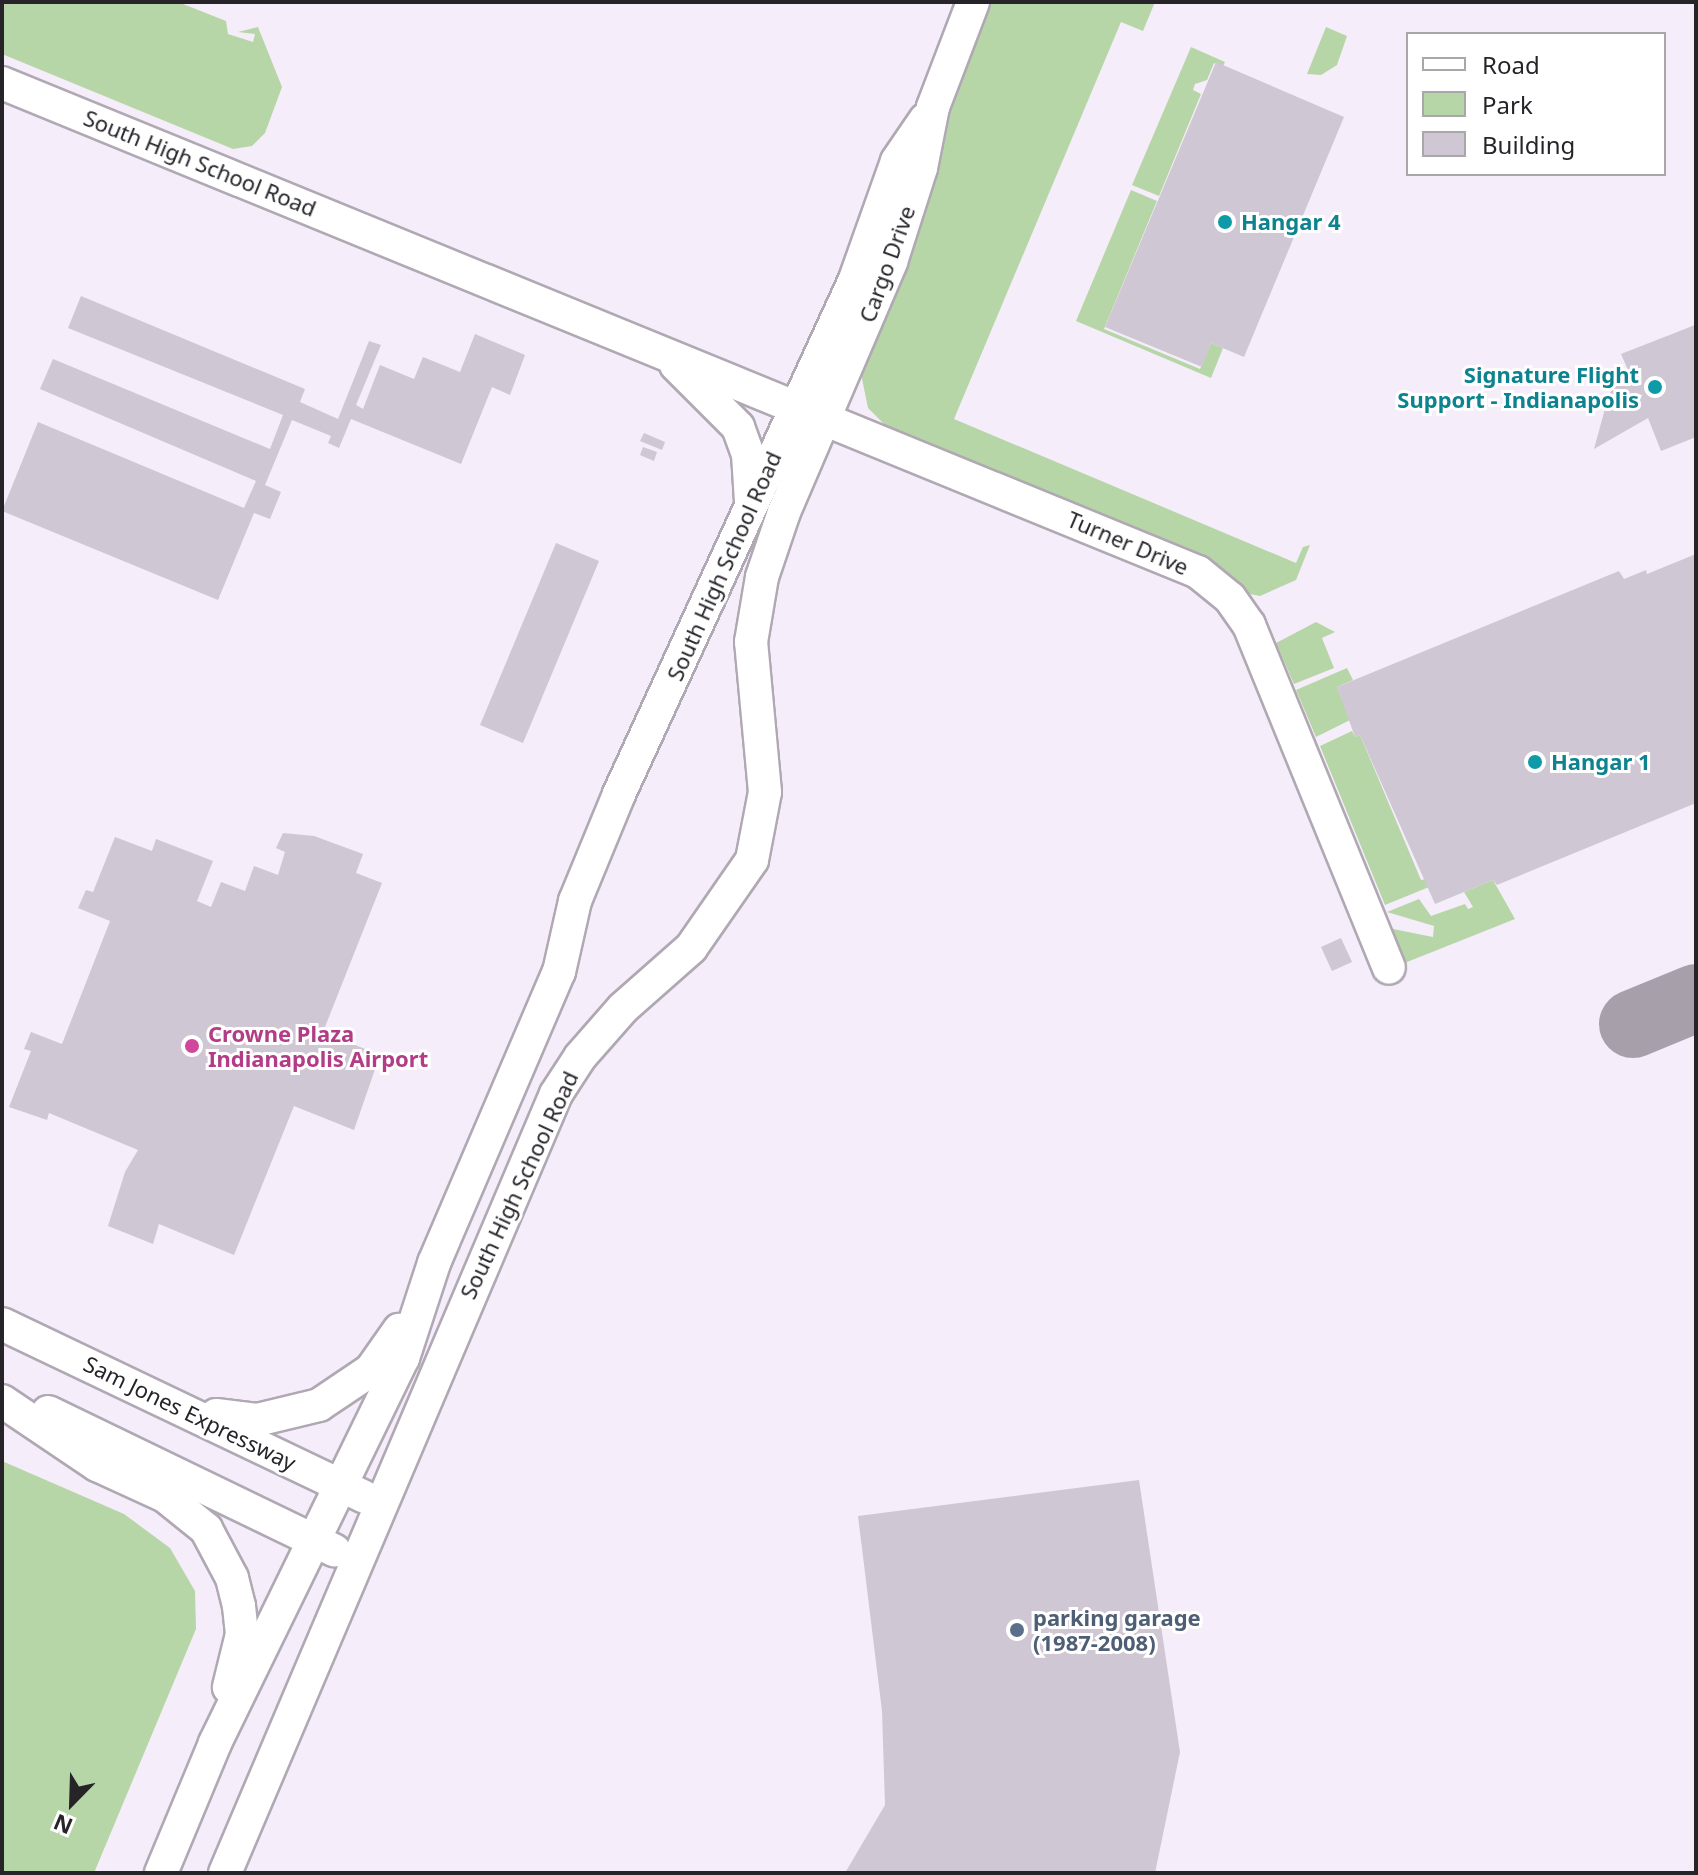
<!DOCTYPE html>
<html>
<head>
<meta charset="utf-8">
<style>
  body { margin:0 }
  #map { position:relative; width:1698px; height:1875px; overflow:hidden; background:#f5edf9; font-family:"Noto Sans",sans-serif }
  div>[style] { position:absolute }
  .green>* { inset:0; background:#b7d6a7 }
  .taxiway>* { height:68px; margin:-34px; padding:0 34px; transform-origin:34px; border-radius:34px; background:#a7a0aa }
  .building>* { inset:0; background:#cfc7d3 }
  .roads { filter:drop-shadow(2px 0 #b0a8b3) drop-shadow(-2px 0 #b0a8b3) drop-shadow(0 2px #b0a8b3) drop-shadow(0 -2px #b0a8b3) }
  .minor>* { height:32px; margin:-16px; padding:0 16px; transform-origin:16px; border-radius:16px; background:#fff }
  .dots>* { width:22px; height:22px; translate:-50% -50%; box-sizing:border-box; border:4px solid #fff; border-radius:50% }
  span { translate:-50% -50%; white-space:nowrap; text-align:center; line-height:1.15; -webkit-text-stroke:6px #fff; paint-order:stroke }
  .street-label { font-size:22px; color:#272429 }
  .culture-label { font-size:22px; color:#0d838f; font-weight:700 }
  .left { translate:0 -50%; text-align:left }
  .right { translate:-100% -50%; text-align:right }
  .hotel-label { font-size:22px; color:#b23c85; font-weight:700 }
  .service-label { font-size:22px; color:#4e5e75; font-weight:700 }
  .frame { position:absolute; inset:0; border:4px solid #272429; pointer-events:none }
  .legend { position:absolute; left:1406px; top:32px; width:260px; height:144px; box-sizing:border-box; background:#fff; border:2px solid #a9a7a9; margin:0; padding:10px 14px; list-style:none; font-size:24px; color:#272429 }
  .legend li { display:flex; align-items:center; gap:16px; height:40px }
  .legend b { width:40px; border:2px solid #a9a7a9 }
  .north { position:absolute; left:32px; top:1763px; width:80px; height:80px; -webkit-text-stroke:6px #fff; paint-order:stroke; rotate:203deg; font-size:22px; font-weight:700; line-height:32px; text-align:center; color:#272429 }
  .north::after { content:''; display:block; margin:auto; width:28px; height:36px; background:#272429; clip-path:polygon(50% 0,100% 100%,50% 72%,0 100%) }
</style>
</head>
<body>
<div id="map">
  <div class="green">
    <div style="clip-path:polygon(2px 2px,178px 2px,226px 21px,228px 34px,253px 42px,255px 34px,238px 32px,258px 27px,282px 87px,265px 133px,252px 146px,233px 149px,2px 54px)"></div>
    <div style="clip-path:polygon(987px 2px,1155px 2px,1143px 31px,1121px 22px,954px 419px,1296px 563px,1303px 547px,1310px 545px,1296px 580px,1260px 596px,1245px 593px,889px 429px,868px 408px,860px 369px)"></div>
    <div style="clip-path:polygon(1326px 27px,1347px 36px,1337px 65px,1321px 75px,1307px 74px)"></div>
    <div style="clip-path:polygon(1191px 47px,1225px 62px,1223px 66px,1214px 63px,1207px 80px,1195px 84px,1193px 90px,1201px 94px,1159px 196px,1132px 185px)"></div>
    <div style="clip-path:polygon(1131px 190px,1157px 201px,1104px 329px,1200px 369px,1211px 343px,1223px 348px,1211px 378px,1076px 321px)"></div>
    <div style="clip-path:polygon(1316px 622px,1335px 632px,1322px 638px,1334px 668px,1294px 684px,1276px 643px)"></div>
    <div style="clip-path:polygon(1347px 668px,1353px 680px,1337px 687px,1350px 720px,1316px 737px,1296px 690px)"></div>
    <div style="clip-path:polygon(1352px 731px,1355px 737px,1360px 735px,1421px 880px,1426px 879px,1429px 887px,1385px 905px,1320px 746px)"></div>
    <div style="clip-path:polygon(1493px 880px,1515px 919px,1402px 964px,1388px 928px,1433px 937px,1434px 926px,1387px 912px,1419px 899px,1431px 916px,1465px 904px,1468px 909px,1473px 907px,1464px 892px)"></div>
    <div style="clip-path:polygon(2px 1461px,124px 1514px,170px 1548px,195px 1591px,196px 1629px,94px 1873px,2px 1873px)"></div>
  </div>
  <div class="taxiway">
    <div style="left:1633px;top:1024px;width:68px;rotate:-22.4deg"></div>
  </div>
  <div class="building">
    <div style="clip-path:polygon(1216px 62px,1344px 117px,1244px 357px,1211px 343px,1202px 367px,1105px 327px)"></div>
    <div style="clip-path:polygon(81px 296px,305px 389px,300px 402px,338px 419px,369px 341px,381px 345px,356px 405px,363px 409px,380px 365px,414px 379px,423px 357px,460px 372px,475px 334px,525px 355px,510px 395px,492px 387px,461px 464px,351px 419px,339px 448px,328px 443px,331px 436px,292px 420px,265px 485px,281px 492px,270px 519px,254px 513px,218px 600px,2px 511px,38px 422px,244px 508px,256px 481px,40px 389px,53px 359px,270px 449px,283px 415px,68px 328px)"></div>
    <div style="clip-path:polygon(1695px 325px,1696px 437px,1661px 451px,1648px 418px,1594px 449px,1609px 394px,1628px 370px,1621px 354px)"></div>
    <div style="clip-path:polygon(644px 433px,665px 442px,662px 450px,640px 441px)"></div>
    <div style="clip-path:polygon(643px 447px,657px 452px,654px 461px,640px 455px)"></div>
    <div style="clip-path:polygon(556px 543px,599px 561px,523px 743px,480px 725px)"></div>
    <div style="clip-path:polygon(1696px 554px,1696px 803px,1497px 885px,1493px 880px,1435px 904px,1360px 735px,1355px 737px,1337px 687px,1619px 571px,1624px 579px,1646px 570px,1647px 574px)"></div>
    <div style="clip-path:polygon(283px 833px,314px 836px,363px 854px,356px 873px,382px 883px,323px 1032px,380px 1055px,354px 1130px,294px 1106px,234px 1255px,159px 1224px,153px 1244px,108px 1226px,125px 1172px,138px 1150px,49px 1113px,47px 1120px,9px 1107px,31px 1051px,24px 1049px,31px 1032px,62px 1044px,110px 921px,78px 908px,86px 890px,93px 892px,115px 837px,152px 851px,156px 839px,213px 861px,197px 901px,211px 907px,221px 882px,245px 891px,254px 866px,278px 875px,285px 852px,276px 848px)"></div>
    <div style="clip-path:polygon(1341px 938px,1352px 962px,1332px 971px,1321px 947px)"></div>
    <div style="clip-path:polygon(1139px 1480px,1180px 1752px,1155px 1873px,845px 1873px,885px 1805px,882px 1711px,858px 1516px)"></div>
  </div>
  <div class="roads">
    <div class="minor">
      <div style="left:2px;top:83px;width:1292px;rotate:22.24deg"></div>
      <div style="left:1198px;top:572px;width:41px;rotate:39.1deg"></div>
      <div style="left:1230px;top:598px;width:33px;rotate:55deg"></div>
      <div style="left:1249px;top:625px;width:370px;rotate:67.8deg"></div>
      <div style="left:676px;top:365px;width:88px;rotate:45deg"></div>
      <div style="left:738px;top:427px;width:29px;rotate:70deg"></div>
      <div style="left:748px;top:454px;width:48px;rotate:86.4deg"></div>
      <div style="left:2px;top:1324px;width:401px;rotate:25.5deg"></div>
      <div style="left:2px;top:1401px;width:115px;rotate:34deg"></div>
      <div style="left:97px;top:1465px;width:75px;rotate:24.5deg"></div>
      <div style="left:165px;top:1496px;width:53px;rotate:38.8deg"></div>
      <div style="left:206px;top:1529px;width:55px;rotate:62deg"></div>
      <div style="left:232px;top:1578px;width:29px;rotate:76deg"></div>
      <div style="left:239px;top:1606px;width:28px;rotate:84deg"></div>
      <div style="left:242px;top:1634px;width:55px;rotate:103.8deg"></div>
      <div style="left:48px;top:1412px;width:318px;rotate:25.8deg"></div>
      <div style="left:216px;top:1415px;width:41px;rotate:7deg"></div>
      <div style="left:257px;top:1420px;width:64px;rotate:-13.6deg"></div>
      <div style="left:319px;top:1405px;width:63px;rotate:-33.9deg"></div>
      <div style="left:371px;top:1370px;width:49px;rotate:-55deg"></div>
      <div style="left:161px;top:1873px;width:141px;rotate:-67.4deg"></div>
      <div style="left:215px;top:1743px;width:428px;rotate:-64deg"></div>
      <div style="left:403px;top:1358px;width:100px;rotate:-71.9deg"></div>
      <div style="left:434px;top:1263px;width:317px;rotate:-66.8deg"></div>
      <div style="left:559px;top:972px;width:73px;rotate:-77.3deg"></div>
      <div style="left:575px;top:901px;width:116px;rotate:-67.6deg"></div>
      <div style="left:619px;top:794px;width:563px;rotate:-65.35deg"></div>
      <div style="left:854px;top:282px;width:128px;rotate:-70.4deg"></div>
      <div style="left:897px;top:161px;width:50px;rotate:-55.7deg"></div>
      <div style="left:225px;top:1873px;width:846px;rotate:-66.98deg"></div>
      <div style="left:556px;top:1094px;width:44px;rotate:-57deg"></div>
      <div style="left:580px;top:1057px;width:65px;rotate:-48.7deg"></div>
      <div style="left:623px;top:1008px;width:91px;rotate:-41.4deg"></div>
      <div style="left:691px;top:948px;width:107px;rotate:-55.3deg"></div>
      <div style="left:752px;top:860px;width:69px;rotate:-79.2deg"></div>
      <div style="left:765px;top:792px;width:151px;rotate:-95.3deg"></div>
      <div style="left:751px;top:642px;width:66px;rotate:-80.4deg"></div>
      <div style="left:762px;top:577px;width:69px;rotate:-71.3deg"></div>
      <div style="left:784px;top:512px;width:272px;rotate:-66.8deg"></div>
      <div style="left:891px;top:262px;width:99px;rotate:-72.3deg"></div>
      <div style="left:921px;top:168px;width:62px;rotate:-78.9deg"></div>
      <div style="left:933px;top:107px;width:112px;rotate:-69.1deg"></div>
    </div>
  </div>
  <div class="dots">
    <div style="left:1225px;top:222px;background:#0f9aa8"></div>
    <div style="left:1655px;top:387px;background:#0f9aa8"></div>
    <div style="left:1535px;top:762px;background:#0f9aa8"></div>
    <div style="left:192px;top:1046px;background:#d1479c"></div>
    <div style="left:1017px;top:1630px;background:#5c6f8a"></div>
  </div>
  <div class="street-label">
    <span style="left:200px;top:163px;rotate:22deg">South High School Road</span>
    <span style="left:887px;top:264px;rotate:-70deg">Cargo Drive</span>
    <span style="left:1128px;top:543px;rotate:23deg">Turner Drive</span>
    <span style="left:724px;top:566px;rotate:-66deg">South High School Road</span>
    <span style="left:519px;top:1185px;rotate:-65deg">South High School Road</span>
    <span style="left:190px;top:1413px;rotate:26deg">Sam Jones Expressway</span>
  </div>
  <div class="culture-label">
    <span class="left" style="left:1241px;top:222px">Hangar 4</span>
    <span class="right" style="left:1639px;top:387px">Signature Flight<br>Support - Indianapolis</span>
    <span class="left" style="left:1551px;top:762px">Hangar 1</span>
  </div>
  <div class="hotel-label">
    <span class="left" style="left:208px;top:1046px">Crowne Plaza<br>Indianapolis Airport</span>
  </div>
  <div class="service-label">
    <span class="left" style="left:1033px;top:1630px">parking garage<br>(1987-2008)</span>
  </div>
  <div class="frame"></div>
  <ul class="legend">
  <li><b style="height:10px;background:#fff"></b>Road</li>
  <li><b style="height:22px;background:#b7d6a7"></b>Park</li>
  <li><b style="height:22px;background:#cfc7d3"></b>Building</li>
  </ul>
  <div class="north">N</div>
</div>
</body>
</html>
